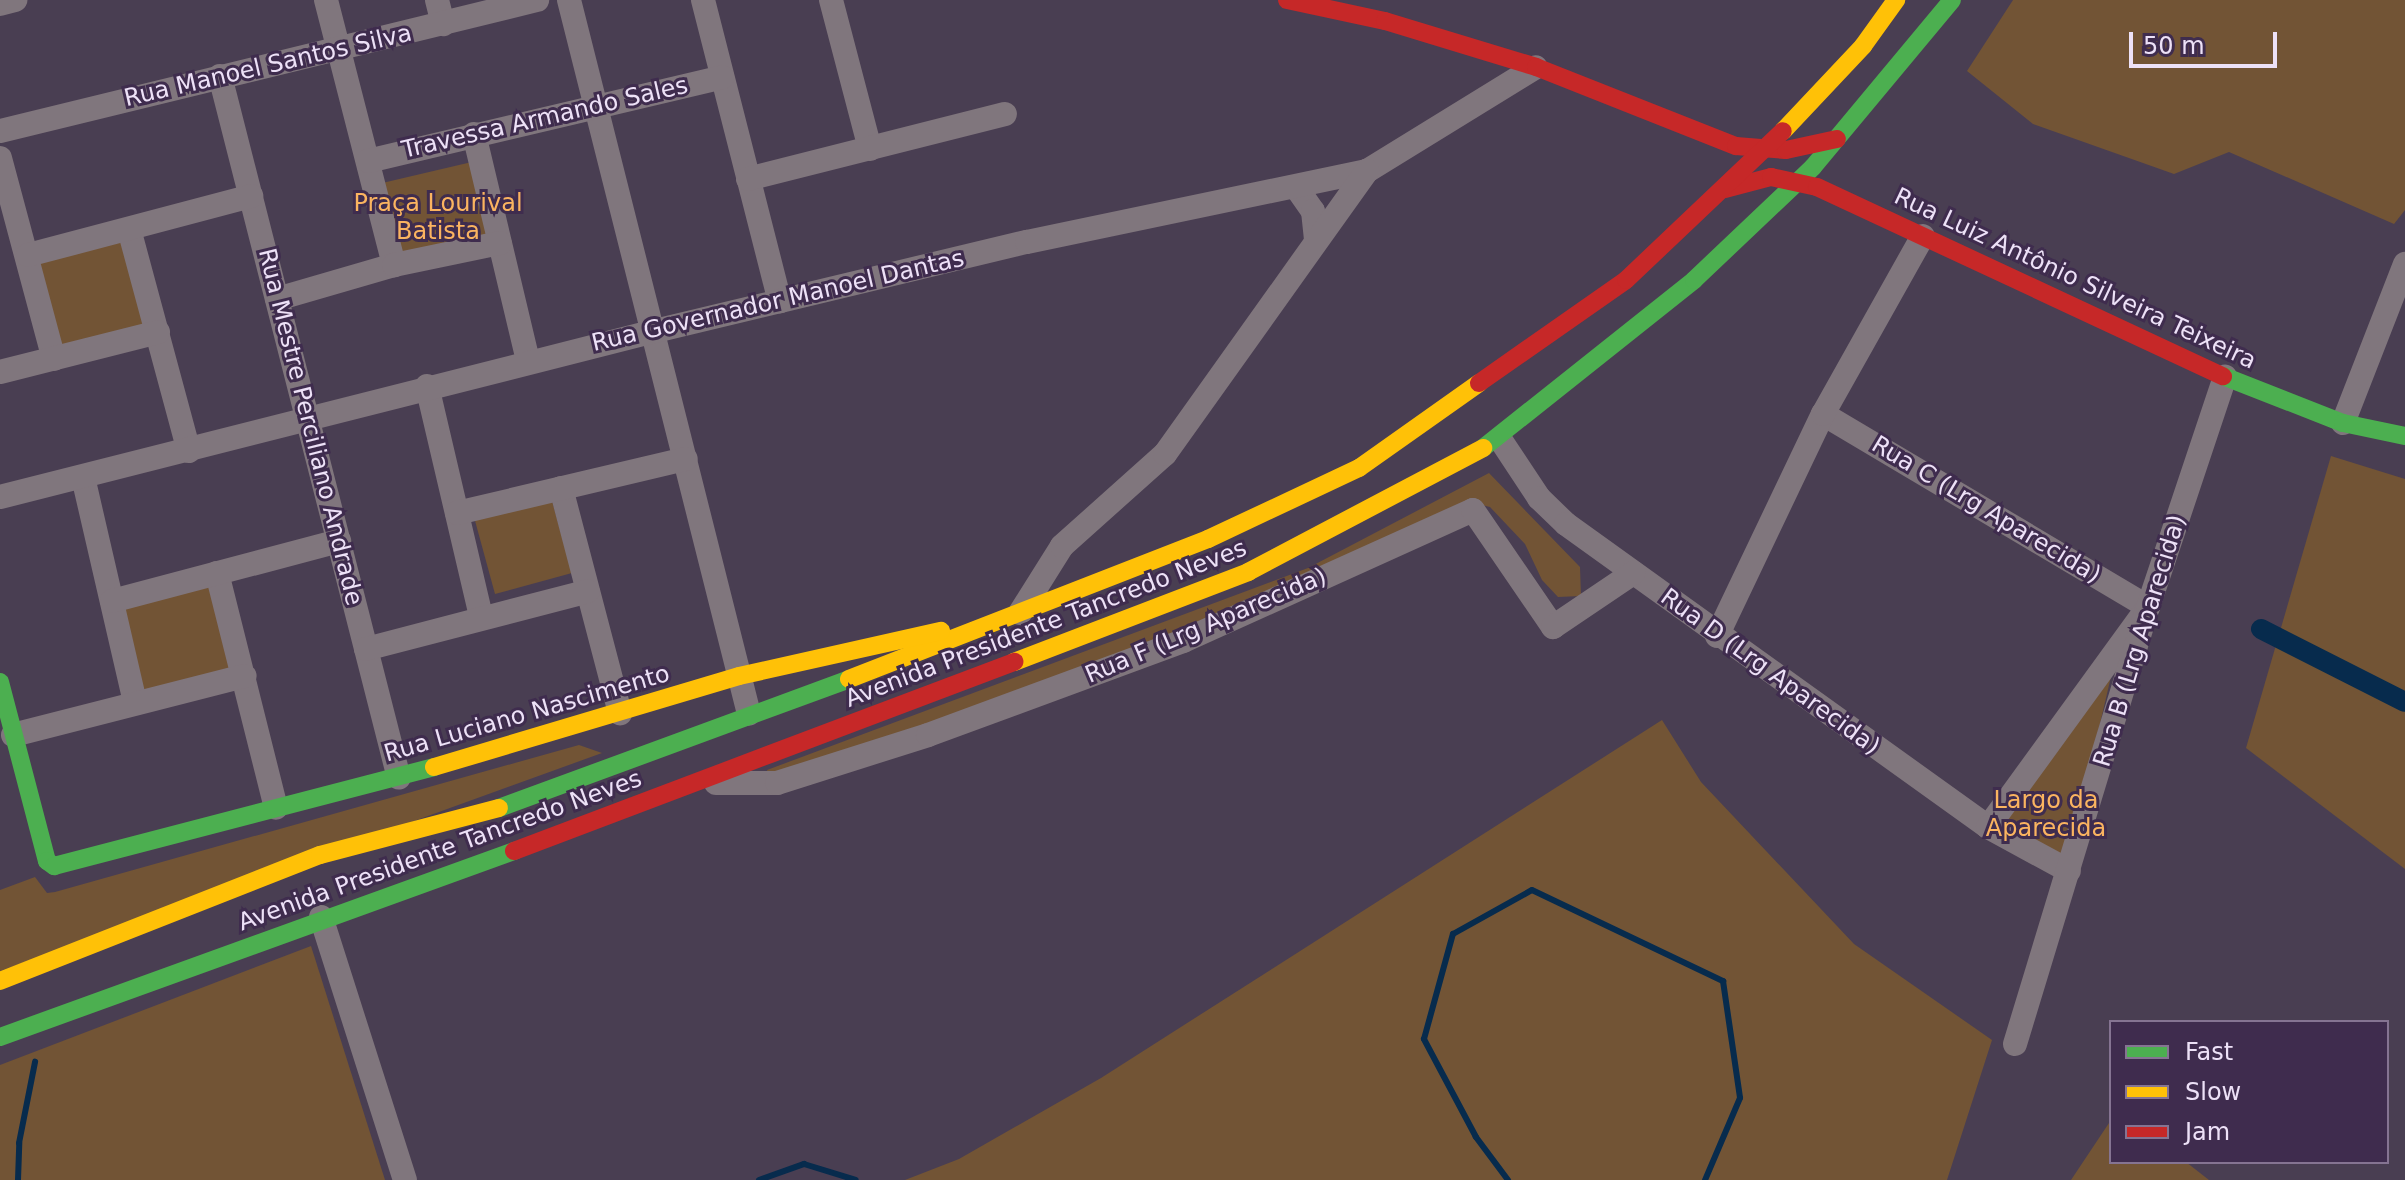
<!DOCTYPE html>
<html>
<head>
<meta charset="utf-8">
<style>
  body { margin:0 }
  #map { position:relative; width:2405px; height:1180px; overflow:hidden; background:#493e52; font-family:"DejaVu Sans",sans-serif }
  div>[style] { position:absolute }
  .green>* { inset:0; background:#725435 }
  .stream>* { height:6px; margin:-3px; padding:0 3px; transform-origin:3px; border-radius:3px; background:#072b4d }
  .canal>* { height:20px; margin:-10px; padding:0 10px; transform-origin:10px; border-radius:10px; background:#072b4d }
  .street>* { height:24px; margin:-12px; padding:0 12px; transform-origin:12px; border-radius:12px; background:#80767d }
  .fast>* { height:18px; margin:-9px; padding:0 9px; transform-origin:9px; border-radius:9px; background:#4caf50 }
  .slow>* { height:18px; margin:-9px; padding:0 9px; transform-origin:9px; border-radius:9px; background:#ffc107 }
  .jam>* { height:18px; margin:-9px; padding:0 9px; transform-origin:9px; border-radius:9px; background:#c62828 }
  span { translate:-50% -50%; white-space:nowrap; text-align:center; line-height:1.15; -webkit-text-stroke:6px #3f2c4e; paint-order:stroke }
  .street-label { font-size:24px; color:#ede1f7 }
  .park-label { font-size:24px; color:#fbb460 }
  .legend { position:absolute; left:2109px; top:1020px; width:280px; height:144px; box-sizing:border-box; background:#3f2c4e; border:2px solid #857492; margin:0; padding:10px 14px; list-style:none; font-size:24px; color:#ede1f7 }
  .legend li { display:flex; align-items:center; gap:16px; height:40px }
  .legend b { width:40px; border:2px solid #857492 }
  .scale { position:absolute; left:2129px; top:32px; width:148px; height:36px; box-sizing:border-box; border:4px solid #ede1f7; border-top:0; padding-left:10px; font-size:24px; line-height:28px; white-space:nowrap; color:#ede1f7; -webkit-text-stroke:6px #3f2c4e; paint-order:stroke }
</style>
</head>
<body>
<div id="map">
  <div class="green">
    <div style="clip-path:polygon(2013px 0,2405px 0,2405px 210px,2394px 224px,2229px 152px,2174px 174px,2033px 124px,1967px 71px)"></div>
    <div style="clip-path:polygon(476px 161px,498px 253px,399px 275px,378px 184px)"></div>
    <div style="clip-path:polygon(120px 240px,145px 326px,60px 352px,34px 263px)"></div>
    <div style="clip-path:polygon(2331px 456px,2405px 479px,2405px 869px,2246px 748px)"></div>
    <div style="clip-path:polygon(1489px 473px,1580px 567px,1581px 596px,1558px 597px,1542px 580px,1525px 544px,1490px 507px,1469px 502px,1306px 585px,770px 781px,767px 770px,1308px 568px)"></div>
    <div style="clip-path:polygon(551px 497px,572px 573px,495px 594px,474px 517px)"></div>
    <div style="clip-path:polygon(217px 579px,239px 668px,143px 692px,120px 603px)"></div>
    <div style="clip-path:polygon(2113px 668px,2068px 861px,2000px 826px)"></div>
    <div style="clip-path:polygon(1662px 720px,1701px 782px,1854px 944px,1992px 1040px,1947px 1180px,905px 1180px,959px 1159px,1101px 1078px)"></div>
    <div style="clip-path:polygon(579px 745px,602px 753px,0 971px,0 890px,35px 877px,47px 893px,55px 892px)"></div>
    <div style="clip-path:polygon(311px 946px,385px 1180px,0 1180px,0 1065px)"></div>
    <div style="clip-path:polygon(2111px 1120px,2111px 1162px,2186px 1162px,2209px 1180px,2071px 1180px)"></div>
  </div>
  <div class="stream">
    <div style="left:18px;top:1180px;width:37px;rotate:-88deg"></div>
    <div style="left:19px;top:1143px;width:83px;rotate:-78.8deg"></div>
    <div style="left:759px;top:1180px;width:48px;rotate:-19.6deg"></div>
    <div style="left:804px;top:1164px;width:54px;rotate:17.1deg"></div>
    <div style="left:1508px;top:1180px;width:54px;rotate:-126.7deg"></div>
    <div style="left:1476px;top:1137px;width:111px;rotate:-118deg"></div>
    <div style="left:1424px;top:1039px;width:109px;rotate:-74.6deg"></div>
    <div style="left:1453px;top:934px;width:90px;rotate:-29.1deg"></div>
    <div style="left:1532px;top:890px;width:212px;rotate:25.5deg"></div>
    <div style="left:1723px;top:981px;width:118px;rotate:81.7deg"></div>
    <div style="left:1740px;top:1098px;width:89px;rotate:113.1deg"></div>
  </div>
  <div class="canal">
    <div style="left:2261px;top:629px;width:161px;rotate:26.9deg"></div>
  </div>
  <div class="street">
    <div style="left:326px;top:0;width:274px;rotate:75.6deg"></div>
    <div style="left:437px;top:0;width:25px;rotate:76deg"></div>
    <div style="left:569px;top:0;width:736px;rotate:75.85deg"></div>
    <div style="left:703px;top:0;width:311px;rotate:75.7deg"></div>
    <div style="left:831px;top:0;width:154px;rotate:75.3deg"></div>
    <div style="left:0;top:4px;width:16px;rotate:-15deg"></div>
    <div style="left:220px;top:76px;width:724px;rotate:75.7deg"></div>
    <div style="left:0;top:131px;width:553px;rotate:-13.71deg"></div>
    <div style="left:474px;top:134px;width:233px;rotate:76.6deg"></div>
    <div style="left:0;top:158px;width:208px;rotate:75deg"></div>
    <div style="left:368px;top:161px;width:364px;rotate:-13.3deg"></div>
    <div style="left:748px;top:179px;width:265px;rotate:-14.2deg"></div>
    <div style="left:1296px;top:187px;width:29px;rotate:55deg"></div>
    <div style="left:1313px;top:211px;width:30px;rotate:84deg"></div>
    <div style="left:129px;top:229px;width:230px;rotate:74.9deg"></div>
    <div style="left:28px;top:255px;width:231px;rotate:-14.8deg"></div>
    <div style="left:277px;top:299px;width:122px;rotate:-16.2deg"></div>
    <div style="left:394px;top:265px;width:108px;rotate:-11.7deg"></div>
    <div style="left:0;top:372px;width:163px;rotate:-14.2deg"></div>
    <div style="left:427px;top:386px;width:237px;rotate:76.8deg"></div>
    <div style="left:1823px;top:414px;width:378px;rotate:30.7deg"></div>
    <div style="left:2148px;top:607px;width:272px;rotate:126deg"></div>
    <div style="left:2343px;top:423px;width:171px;rotate:-68.7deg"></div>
    <div style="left:1500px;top:439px;width:71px;rotate:56.5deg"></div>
    <div style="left:1539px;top:498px;width:37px;rotate:44deg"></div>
    <div style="left:1566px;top:524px;width:520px;rotate:35.68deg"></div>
    <div style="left:1988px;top:827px;width:92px;rotate:28.5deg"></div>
    <div style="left:83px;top:477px;width:232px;rotate:77deg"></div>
    <div style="left:561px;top:488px;width:233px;rotate:75.3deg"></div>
    <div style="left:0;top:497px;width:676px;rotate:-14.22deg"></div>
    <div style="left:655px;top:331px;width:382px;rotate:-13.5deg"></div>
    <div style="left:1027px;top:242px;width:347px;rotate:-11.8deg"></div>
    <div style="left:1367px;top:171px;width:198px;rotate:-31.6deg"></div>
    <div style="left:457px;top:513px;width:235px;rotate:-13.3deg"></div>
    <div style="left:217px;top:573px;width:242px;rotate:75.9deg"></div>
    <div style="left:112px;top:601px;width:235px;rotate:-14.8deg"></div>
    <div style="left:1020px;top:613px;width:79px;rotate:-57.9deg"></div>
    <div style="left:1062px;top:546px;width:138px;rotate:-41.8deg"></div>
    <div style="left:1165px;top:454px;width:348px;rotate:-54.5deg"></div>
    <div style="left:1717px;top:636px;width:246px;rotate:-64.5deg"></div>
    <div style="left:1823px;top:414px;width:204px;rotate:-60.7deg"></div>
    <div style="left:366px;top:649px;width:229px;rotate:-14.6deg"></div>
    <div style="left:13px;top:735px;width:239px;rotate:-14.3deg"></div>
    <div style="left:716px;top:783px;width:61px"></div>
    <div style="left:777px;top:783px;width:158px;rotate:-17.6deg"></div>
    <div style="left:928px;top:735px;width:272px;rotate:-20.2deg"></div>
    <div style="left:1183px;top:641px;width:318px;rotate:-24.3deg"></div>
    <div style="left:1473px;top:510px;width:142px;rotate:55.6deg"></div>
    <div style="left:1553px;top:627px;width:97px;rotate:-34deg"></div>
    <div style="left:321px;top:917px;width:276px;rotate:72.3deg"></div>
    <div style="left:2015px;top:1044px;width:457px;rotate:-73.1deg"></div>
    <div style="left:2148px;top:607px;width:243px;rotate:-71.5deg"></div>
  </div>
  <div class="fast">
    <div style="left:2223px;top:376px;width:129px;rotate:21.4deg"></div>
    <div style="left:2343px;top:423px;width:63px;rotate:11.8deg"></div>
    <div style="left:1483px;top:448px;width:270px;rotate:-38.5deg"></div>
    <div style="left:1694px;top:280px;width:164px;rotate:-43.5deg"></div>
    <div style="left:1813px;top:167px;width:217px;rotate:-50.2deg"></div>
    <div style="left:0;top:682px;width:185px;rotate:75.3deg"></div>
    <div style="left:47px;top:861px;width:9px;rotate:36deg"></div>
    <div style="left:54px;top:866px;width:393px;rotate:-14.6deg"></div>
    <div style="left:499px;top:808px;width:373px;rotate:-20.2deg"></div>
    <div style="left:0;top:1037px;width:547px;rotate:-19.89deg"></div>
  </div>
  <div class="slow">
    <div style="left:1783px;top:131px;width:117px;rotate:-46.7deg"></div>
    <div style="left:1863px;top:46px;width:57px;rotate:-54.3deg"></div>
    <div style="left:1014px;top:662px;width:251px;rotate:-21deg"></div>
    <div style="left:1248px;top:572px;width:266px;rotate:-27.8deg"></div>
    <div style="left:849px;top:679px;width:385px;rotate:-21.3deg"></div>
    <div style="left:1208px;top:539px;width:167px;rotate:-25.2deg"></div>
    <div style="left:1359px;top:468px;width:147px;rotate:-35.3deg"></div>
    <div style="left:434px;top:767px;width:318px;rotate:-16.6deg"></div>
    <div style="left:739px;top:676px;width:207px;rotate:-12.6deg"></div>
    <div style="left:0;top:981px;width:344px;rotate:-21.5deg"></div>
    <div style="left:320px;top:855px;width:185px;rotate:-14.7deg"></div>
  </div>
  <div class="jam">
    <div style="left:1287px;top:0;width:100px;rotate:12.1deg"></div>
    <div style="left:1385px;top:21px;width:158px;rotate:16.9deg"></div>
    <div style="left:1536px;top:67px;width:215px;rotate:21.6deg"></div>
    <div style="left:1736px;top:146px;width:50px;rotate:4.6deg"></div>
    <div style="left:1786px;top:150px;width:52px;rotate:-12.2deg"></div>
    <div style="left:1725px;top:189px;width:48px;rotate:-14.6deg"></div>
    <div style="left:1771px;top:177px;width:47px;rotate:12.3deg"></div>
    <div style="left:1817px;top:187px;width:448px;rotate:25deg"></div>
    <div style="left:1479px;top:383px;width:179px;rotate:-35deg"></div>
    <div style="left:1626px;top:280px;width:216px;rotate:-43.5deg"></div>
    <div style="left:514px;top:851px;width:535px;rotate:-20.71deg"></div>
  </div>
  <div class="street-label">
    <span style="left:268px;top:66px;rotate:-13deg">Rua Manoel Santos Silva</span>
    <span style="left:545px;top:118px;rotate:-13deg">Travessa Armando Sales</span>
    <span style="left:2075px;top:279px;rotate:25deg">Rua Luiz Antônio Silveira Teixeira</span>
    <span style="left:778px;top:301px;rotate:-13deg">Rua Governador Manoel Dantas</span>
    <span style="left:310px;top:427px;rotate:76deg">Rua Mestre Perciliano Andrade</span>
    <span style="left:1986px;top:510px;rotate:31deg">Rua C (Lrg Aparecida)</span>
    <span style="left:1046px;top:624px;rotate:-21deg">Avenida Presidente Tancredo Neves</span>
    <span style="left:1206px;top:626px;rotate:-23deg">Rua F (Lrg Aparecida)</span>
    <span style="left:2140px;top:641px;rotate:-73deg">Rua B (Lrg Aparecida)</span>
    <span style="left:1770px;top:672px;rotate:36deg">Rua D (Lrg Aparecida)</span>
    <span style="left:527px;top:714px;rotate:-16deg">Rua Luciano Nascimento</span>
    <span style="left:440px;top:851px;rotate:-20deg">Avenida Presidente Tancredo Neves</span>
  </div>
  <div class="park-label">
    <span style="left:438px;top:218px">Praça Lourival<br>Batista</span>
    <span style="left:2046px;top:815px">Largo da<br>Aparecida</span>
  </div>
  <ul class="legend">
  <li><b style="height:10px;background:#4caf50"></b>Fast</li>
  <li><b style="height:10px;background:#ffc107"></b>Slow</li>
  <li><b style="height:10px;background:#c62828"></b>Jam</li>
  </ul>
  <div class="scale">50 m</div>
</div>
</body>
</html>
